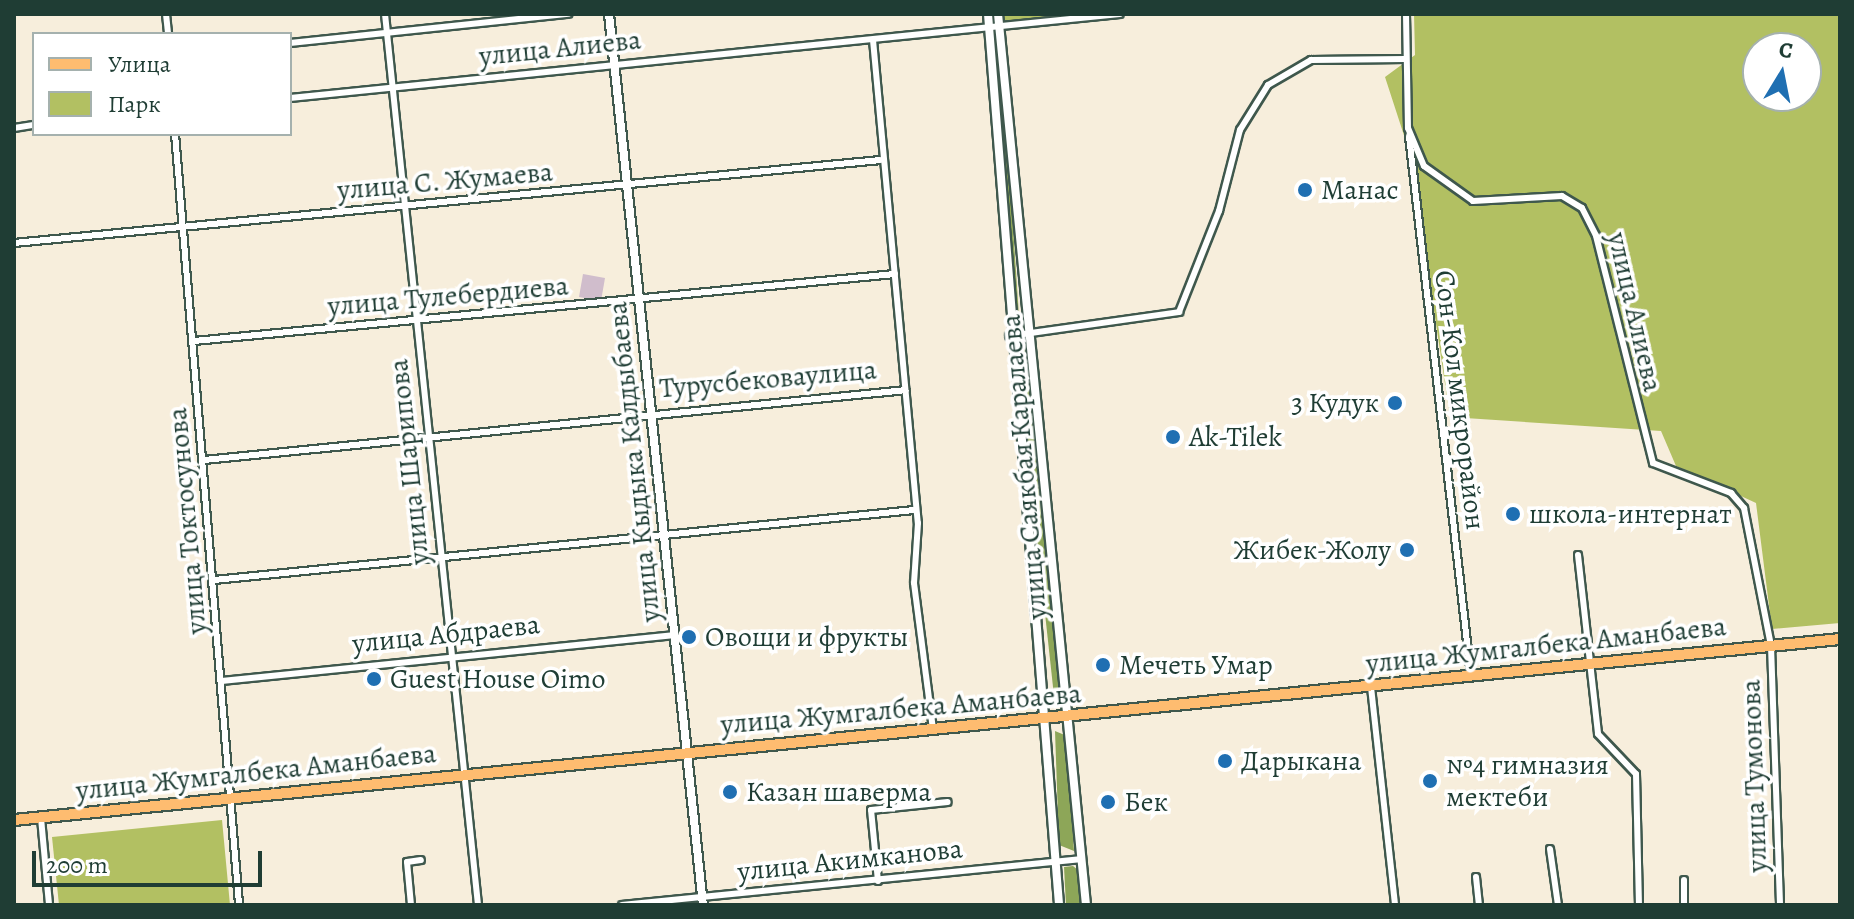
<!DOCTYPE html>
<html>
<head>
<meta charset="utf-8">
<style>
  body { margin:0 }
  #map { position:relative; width:1854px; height:919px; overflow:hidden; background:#f7eedc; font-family:Alegreya,serif }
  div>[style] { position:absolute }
  .industrial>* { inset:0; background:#d0bdcc }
  .green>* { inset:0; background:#b2c062 }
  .forest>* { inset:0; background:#8da658 }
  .roads { filter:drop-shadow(2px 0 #3f584d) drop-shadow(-2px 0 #3f584d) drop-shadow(0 2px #3f584d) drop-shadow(0 -2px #3f584d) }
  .minor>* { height:6px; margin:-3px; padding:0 3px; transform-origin:3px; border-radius:3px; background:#fff }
  .tertiary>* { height:8px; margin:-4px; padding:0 4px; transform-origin:4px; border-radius:4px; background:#fff }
  .primary>* { height:10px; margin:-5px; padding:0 5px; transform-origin:5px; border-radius:5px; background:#febc70 }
  .dots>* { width:22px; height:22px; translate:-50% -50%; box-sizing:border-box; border:4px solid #fff; border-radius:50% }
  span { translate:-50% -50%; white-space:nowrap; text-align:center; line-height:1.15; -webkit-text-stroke:7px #fff; paint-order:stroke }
  .street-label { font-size:28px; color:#1f3d34 }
  .poi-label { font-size:28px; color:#1f3d34 }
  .left { translate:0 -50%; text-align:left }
  .right { translate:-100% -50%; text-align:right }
  .frame { position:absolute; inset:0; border:16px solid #1f3d34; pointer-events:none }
  .legend { position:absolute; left:32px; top:32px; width:260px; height:104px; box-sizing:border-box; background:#fff; border:2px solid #a5b1ae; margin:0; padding:10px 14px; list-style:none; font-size:24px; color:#1f3d34 }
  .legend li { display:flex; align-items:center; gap:16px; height:40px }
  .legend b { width:40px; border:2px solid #a5b1ae }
  .north { position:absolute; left:1742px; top:32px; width:80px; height:80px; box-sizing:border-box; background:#fff; border:2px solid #a5b1ae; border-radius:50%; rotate:10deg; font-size:22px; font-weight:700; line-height:32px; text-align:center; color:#1f3d34 }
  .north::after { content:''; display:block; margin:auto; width:28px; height:36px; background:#1f6fb2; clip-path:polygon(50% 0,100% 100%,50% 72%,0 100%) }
  .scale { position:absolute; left:32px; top:851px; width:230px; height:36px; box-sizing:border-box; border:4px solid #1f3d34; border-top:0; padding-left:10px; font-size:24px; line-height:28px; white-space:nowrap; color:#1f3d34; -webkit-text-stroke:6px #fff; paint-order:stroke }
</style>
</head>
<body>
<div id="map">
  <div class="industrial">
    <div style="clip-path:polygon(583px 274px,605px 278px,601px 301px,579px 297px)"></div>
  </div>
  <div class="green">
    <div style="clip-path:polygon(1003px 14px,1103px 14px,1005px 26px)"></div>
    <div style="clip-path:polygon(evenodd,1414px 14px,1840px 14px,1840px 623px,1772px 629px,1756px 503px,1676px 466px,1661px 431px,1450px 417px,1411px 157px,1385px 77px,1415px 55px,1414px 14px,1758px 48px,1806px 48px,1806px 96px,1758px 96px,1758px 48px)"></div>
    <div style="clip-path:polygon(222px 820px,230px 905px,59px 905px,52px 837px)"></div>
  </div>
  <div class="forest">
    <div style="clip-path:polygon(994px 63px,1002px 63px,1020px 331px,1016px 330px)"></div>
    <div style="clip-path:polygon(1026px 342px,1059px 688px,1054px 696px,1021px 393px,1017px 344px)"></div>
    <div style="clip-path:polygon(1055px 731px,1067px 736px,1074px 851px,1059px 845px)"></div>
    <div style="clip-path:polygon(1073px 866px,1078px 870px,1081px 905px,1066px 905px,1064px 867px)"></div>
  </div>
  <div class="roads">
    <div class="minor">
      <div style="left:166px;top:14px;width:20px;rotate:84deg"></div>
      <div style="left:385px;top:14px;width:896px;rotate:84.04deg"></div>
      <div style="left:1406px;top:14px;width:114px;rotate:89deg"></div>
      <div style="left:1408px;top:128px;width:41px;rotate:67.2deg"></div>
      <div style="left:1424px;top:166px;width:60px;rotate:35.5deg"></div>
      <div style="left:1473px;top:201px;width:89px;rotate:-3.2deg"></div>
      <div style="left:1562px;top:196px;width:23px;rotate:31deg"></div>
      <div style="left:1582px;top:208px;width:31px;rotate:63deg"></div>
      <div style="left:1596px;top:236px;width:234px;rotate:75.9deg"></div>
      <div style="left:1653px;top:463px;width:84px;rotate:21deg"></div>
      <div style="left:1731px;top:493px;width:20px;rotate:49deg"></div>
      <div style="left:1744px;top:508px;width:141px;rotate:78.9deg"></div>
      <div style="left:1771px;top:646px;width:259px;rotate:88deg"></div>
      <div style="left:873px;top:40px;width:485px;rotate:84.7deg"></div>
      <div style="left:918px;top:523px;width:60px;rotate:93.8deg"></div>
      <div style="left:914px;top:583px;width:147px;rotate:82.6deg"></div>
      <div style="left:290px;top:43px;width:280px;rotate:-6deg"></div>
      <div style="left:290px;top:98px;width:834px;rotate:-5.78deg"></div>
      <div style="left:14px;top:128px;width:20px;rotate:-9deg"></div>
      <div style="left:175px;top:134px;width:774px;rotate:85.25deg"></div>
      <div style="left:1409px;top:136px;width:545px;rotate:83.46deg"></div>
      <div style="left:14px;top:243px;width:870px;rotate:-5.47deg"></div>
      <div style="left:1009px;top:336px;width:172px;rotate:-8deg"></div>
      <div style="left:1179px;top:312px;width:109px;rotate:-68.4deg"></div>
      <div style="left:1219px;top:211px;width:84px;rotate:-75.5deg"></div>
      <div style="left:1240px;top:130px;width:53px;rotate:-58.1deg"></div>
      <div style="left:1268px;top:85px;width:50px;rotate:-30.2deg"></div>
      <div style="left:1311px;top:60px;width:94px;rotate:-0.6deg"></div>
      <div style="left:194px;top:341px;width:704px;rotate:-5.46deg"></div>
      <div style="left:204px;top:460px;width:705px;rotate:-5.69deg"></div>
      <div style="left:1578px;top:555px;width:180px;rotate:83.6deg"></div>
      <div style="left:1598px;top:734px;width:55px;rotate:46.5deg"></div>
      <div style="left:1636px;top:774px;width:131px;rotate:88.7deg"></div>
      <div style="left:214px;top:580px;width:703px;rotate:-5.71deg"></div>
      <div style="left:222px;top:681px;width:455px;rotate:-5.8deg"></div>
      <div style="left:1371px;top:687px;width:219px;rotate:83.7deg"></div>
      <div style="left:41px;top:818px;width:87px;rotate:84.7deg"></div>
      <div style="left:1550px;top:849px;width:57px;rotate:81.9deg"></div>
      <div style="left:1476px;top:877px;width:28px;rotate:84deg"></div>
      <div style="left:878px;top:881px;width:71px;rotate:-95.6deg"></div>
      <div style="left:871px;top:810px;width:77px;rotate:-5.9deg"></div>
      <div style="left:411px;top:905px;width:43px;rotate:-95.3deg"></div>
      <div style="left:407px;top:862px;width:14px;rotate:-8deg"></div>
      <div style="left:622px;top:905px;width:462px;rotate:-5.7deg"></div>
      <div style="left:1684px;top:905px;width:25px;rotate:-90deg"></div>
    </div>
    <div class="tertiary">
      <div style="left:609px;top:14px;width:896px;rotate:83.98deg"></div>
      <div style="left:988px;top:14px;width:894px;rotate:85.44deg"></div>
      <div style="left:998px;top:14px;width:895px;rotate:84.36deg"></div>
    </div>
    <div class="primary">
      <div style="left:14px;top:820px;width:1835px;rotate:-5.66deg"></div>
    </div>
  </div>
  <div class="dots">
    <div style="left:1305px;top:190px;background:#1f6fb2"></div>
    <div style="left:1395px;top:403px;background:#1f6fb2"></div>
    <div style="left:1173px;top:437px;background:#1f6fb2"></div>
    <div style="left:1513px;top:514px;background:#1f6fb2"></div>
    <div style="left:1407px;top:550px;background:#1f6fb2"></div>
    <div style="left:689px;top:637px;background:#1f6fb2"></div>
    <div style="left:1103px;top:665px;background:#1f6fb2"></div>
    <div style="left:374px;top:679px;background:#1f6fb2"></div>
    <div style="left:1225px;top:761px;background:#1f6fb2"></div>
    <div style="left:1430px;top:781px;background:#1f6fb2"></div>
    <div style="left:730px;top:792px;background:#1f6fb2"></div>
    <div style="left:1108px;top:802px;background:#1f6fb2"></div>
  </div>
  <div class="street-label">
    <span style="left:560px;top:48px;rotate:-6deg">улица Алиева</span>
    <span style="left:445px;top:181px;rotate:-5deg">улица С. Жумаева</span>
    <span style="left:448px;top:296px;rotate:-5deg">улица Тулебердиева</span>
    <span style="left:1635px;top:312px;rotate:77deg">улица Алиева</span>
    <span style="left:768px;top:379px;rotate:-5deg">Турусбековаулица</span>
    <span style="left:1460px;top:400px;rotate:83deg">Сон-Кол микрорайон</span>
    <span style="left:409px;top:462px;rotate:-96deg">улица Шарипова</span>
    <span style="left:634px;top:462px;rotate:-96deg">улица Кыдыка Калдыбаева</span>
    <span style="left:1024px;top:467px;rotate:-95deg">улица Саякбая Каралаева</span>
    <span style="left:187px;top:521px;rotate:-95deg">улица Токтосунова</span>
    <span style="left:446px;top:634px;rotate:-6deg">улица Абдраева</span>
    <span style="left:1546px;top:645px;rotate:-6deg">улица Жумгалбека Аманбаева</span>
    <span style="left:901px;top:709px;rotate:-5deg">улица Жумгалбека Аманбаева</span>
    <span style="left:256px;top:772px;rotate:-6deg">улица Жумгалбека Аманбаева</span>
    <span style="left:1754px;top:776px;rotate:-92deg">улица Тумонова</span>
    <span style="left:850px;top:860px;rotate:-6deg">улица Акимканова</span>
  </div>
  <div class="poi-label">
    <span class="left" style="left:1321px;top:190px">Манас</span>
    <span class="right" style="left:1379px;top:403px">3 Кудук</span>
    <span class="left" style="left:1189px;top:437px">Ak-Tilek</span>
    <span class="left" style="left:1529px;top:514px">школа-интернат</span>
    <span class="right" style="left:1391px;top:550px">Жибек-Жолу</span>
    <span class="left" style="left:705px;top:637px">Овощи и фрукты</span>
    <span class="left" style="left:1119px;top:665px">Мечеть Умар</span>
    <span class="left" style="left:390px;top:679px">Guest House Oimo</span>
    <span class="left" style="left:1241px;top:761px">Дарыкана</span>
    <span class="left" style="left:1446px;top:781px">№4 гимназия<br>мектеби</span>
    <span class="left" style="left:746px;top:792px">Казан шаверма</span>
    <span class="left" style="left:1124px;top:802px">Бек</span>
  </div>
  <div class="frame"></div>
  <ul class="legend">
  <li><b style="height:10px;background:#febc70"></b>Улица</li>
  <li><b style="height:22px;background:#b2c062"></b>Парк</li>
  </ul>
  <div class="north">С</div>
  <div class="scale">200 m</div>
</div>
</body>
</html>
